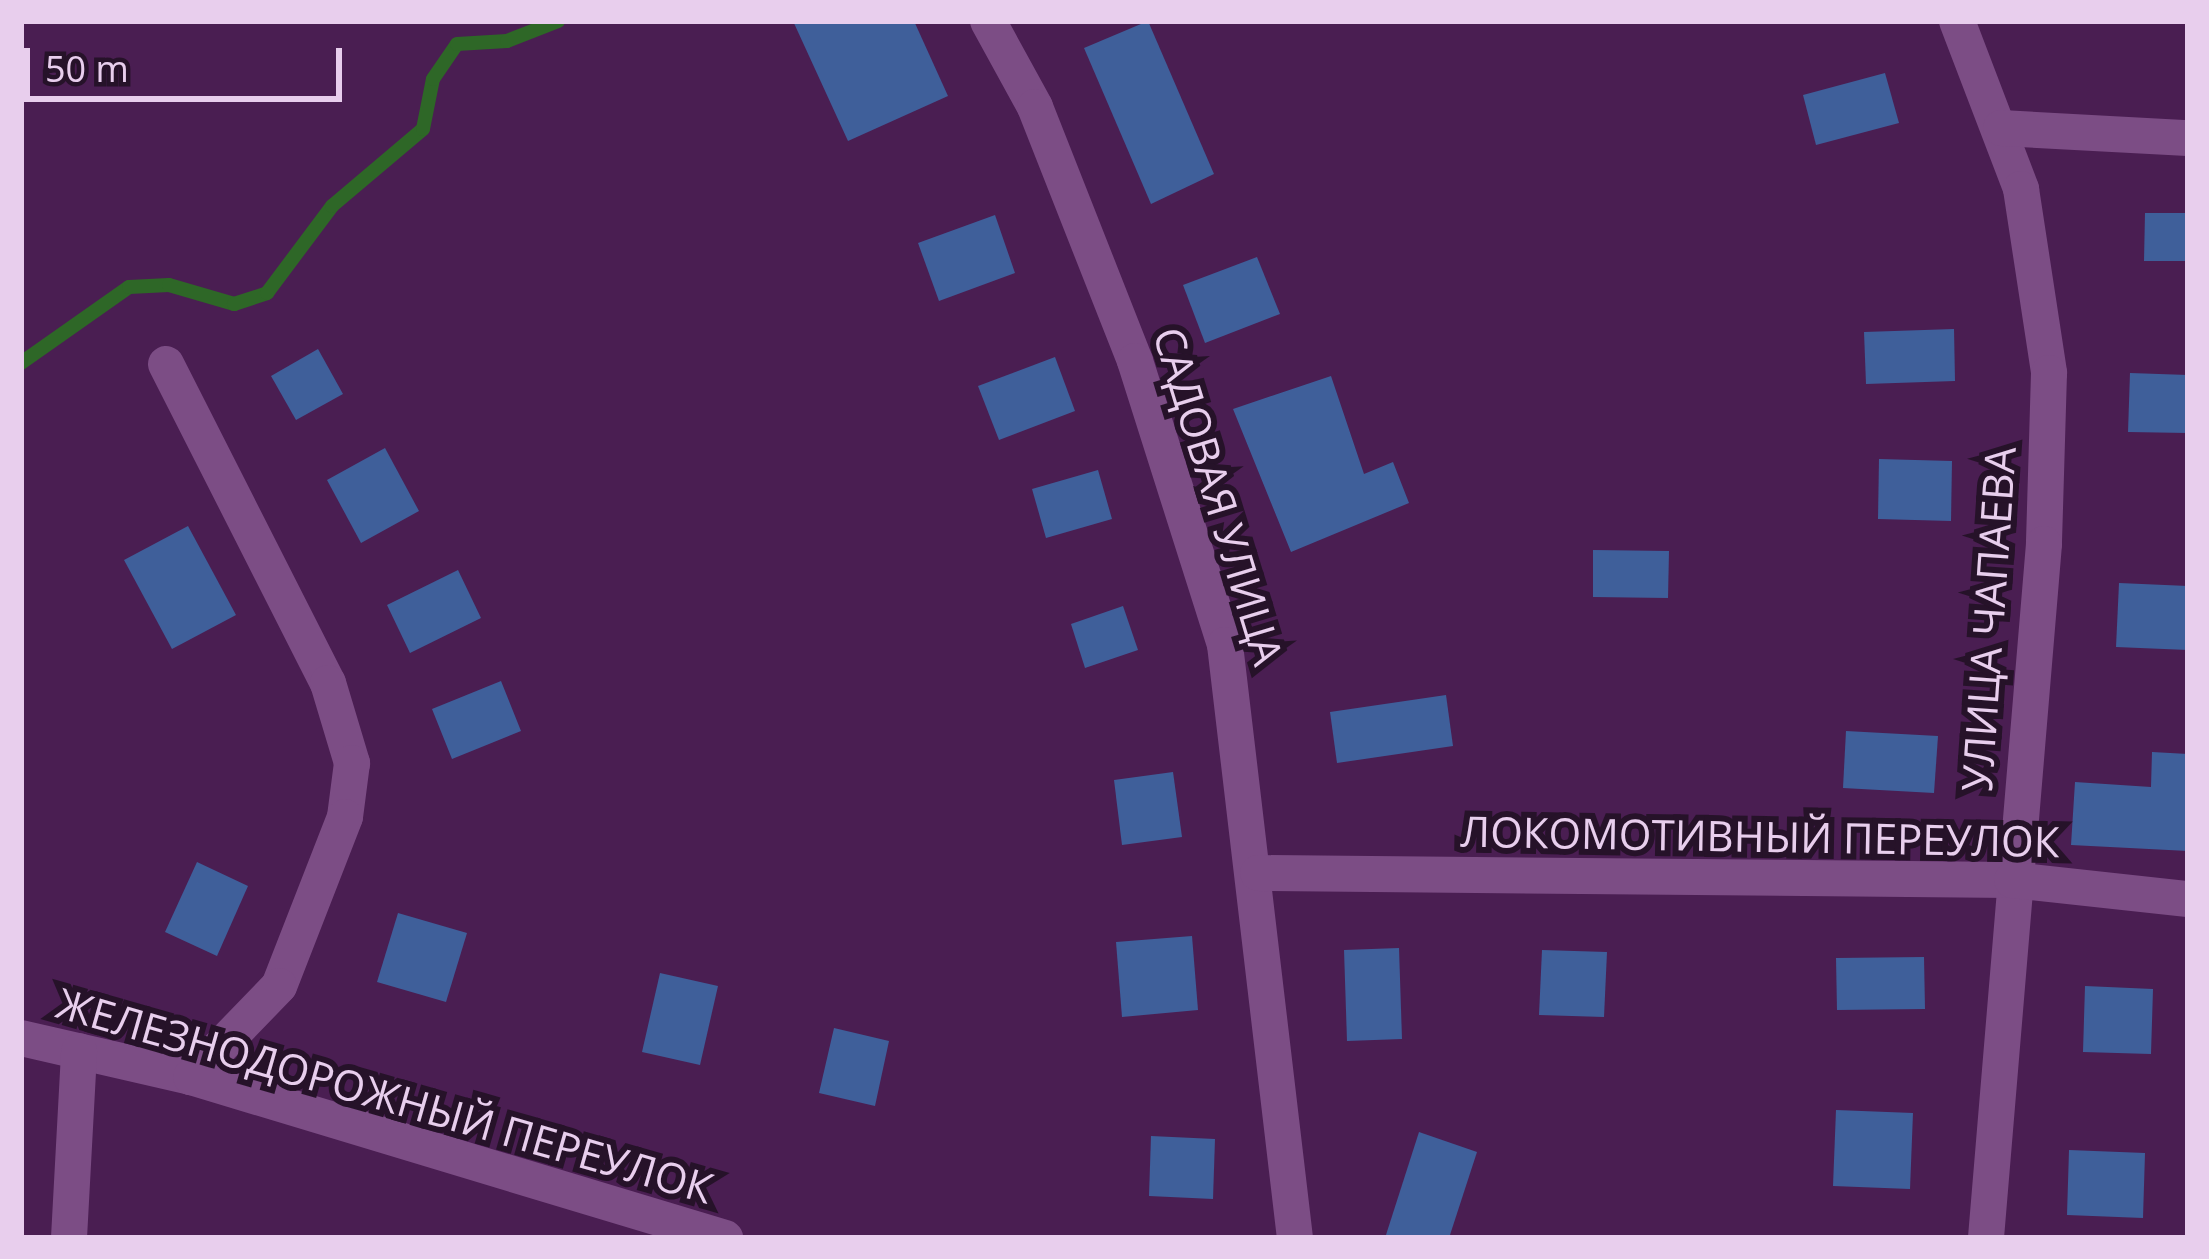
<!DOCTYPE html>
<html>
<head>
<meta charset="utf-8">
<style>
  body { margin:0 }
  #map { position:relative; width:2209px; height:1259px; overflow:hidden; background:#4a1e52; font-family:"Open Sans",sans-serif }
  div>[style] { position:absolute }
  .stream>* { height:14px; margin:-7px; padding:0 7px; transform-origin:7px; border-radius:7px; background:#2e6727 }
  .building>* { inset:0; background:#3f5f9a }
  .minor>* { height:36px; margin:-18px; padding:0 18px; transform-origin:18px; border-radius:18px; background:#7c4d85 }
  span { translate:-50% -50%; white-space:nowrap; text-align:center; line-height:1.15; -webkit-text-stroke:12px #261229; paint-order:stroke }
  .street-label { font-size:42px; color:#e8ceed }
  .frame { position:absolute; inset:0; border:24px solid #e8ceed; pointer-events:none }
  .scale { position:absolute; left:24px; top:48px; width:318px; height:54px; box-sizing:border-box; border:6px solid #e8ceed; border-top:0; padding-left:15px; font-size:36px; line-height:42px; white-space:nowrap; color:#e8ceed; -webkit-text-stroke:9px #261229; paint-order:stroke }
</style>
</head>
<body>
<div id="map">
  <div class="stream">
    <div style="left:21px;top:363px;width:132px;rotate:-35.1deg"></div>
    <div style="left:129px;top:287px;width:40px;rotate:-2.9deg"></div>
    <div style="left:169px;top:285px;width:68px;rotate:16.3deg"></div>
    <div style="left:234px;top:304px;width:35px;rotate:-18deg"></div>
    <div style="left:267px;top:293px;width:109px;rotate:-53.2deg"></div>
    <div style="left:332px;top:206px;width:119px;rotate:-40.2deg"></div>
    <div style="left:423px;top:129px;width:51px;rotate:-78.7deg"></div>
    <div style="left:433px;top:79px;width:42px;rotate:-55.6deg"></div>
    <div style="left:457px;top:44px;width:50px;rotate:-3.4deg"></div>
    <div style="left:507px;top:41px;width:55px;rotate:-21.4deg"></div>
  </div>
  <div class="building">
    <div style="clip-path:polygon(793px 21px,914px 21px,948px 96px,848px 141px)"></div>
    <div style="clip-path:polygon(1148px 21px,1214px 174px,1151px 204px,1084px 48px)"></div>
    <div style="clip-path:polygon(1885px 73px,1899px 123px,1816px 145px,1803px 95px)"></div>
    <div style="clip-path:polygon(2145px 213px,2188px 213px,2188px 261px,2144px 261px)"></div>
    <div style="clip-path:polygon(995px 215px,1015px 273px,939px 301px,918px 243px)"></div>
    <div style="clip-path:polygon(1257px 257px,1280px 314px,1205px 343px,1183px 285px)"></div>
    <div style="clip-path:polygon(1954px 329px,1955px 381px,1866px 384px,1864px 332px)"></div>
    <div style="clip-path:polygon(318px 349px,343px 394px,296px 420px,271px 376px)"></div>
    <div style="clip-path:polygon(1055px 357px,1075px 411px,999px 440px,978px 386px)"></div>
    <div style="clip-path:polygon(2130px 373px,2188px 375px,2188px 433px,2128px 432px)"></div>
    <div style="clip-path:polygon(1331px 376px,1364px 474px,1393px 462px,1409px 503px,1291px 552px,1233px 409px)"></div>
    <div style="clip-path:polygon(385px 448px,419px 511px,361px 543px,327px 480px)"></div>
    <div style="clip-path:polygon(1879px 459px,1952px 461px,1951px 521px,1878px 519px)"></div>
    <div style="clip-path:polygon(1098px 470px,1112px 519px,1046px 538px,1032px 489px)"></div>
    <div style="clip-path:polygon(188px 526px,236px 615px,172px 649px,124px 560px)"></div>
    <div style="clip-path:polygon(1593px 550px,1669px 551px,1668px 598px,1593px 597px)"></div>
    <div style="clip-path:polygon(458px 570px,481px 618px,410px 653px,387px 605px)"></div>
    <div style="clip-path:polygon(2119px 583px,2188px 586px,2188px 650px,2116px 647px)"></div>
    <div style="clip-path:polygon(1123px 606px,1138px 650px,1085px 668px,1071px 624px)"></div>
    <div style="clip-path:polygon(501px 681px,521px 731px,452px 759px,432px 709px)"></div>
    <div style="clip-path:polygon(1446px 695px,1453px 746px,1337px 763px,1330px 712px)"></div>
    <div style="clip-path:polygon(1846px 731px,1938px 736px,1934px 793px,1843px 788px)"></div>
    <div style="clip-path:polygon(2152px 752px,2188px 754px,2188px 851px,2071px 845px,2075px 782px,2151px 787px)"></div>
    <div style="clip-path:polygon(1173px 772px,1182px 837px,1122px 845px,1114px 780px)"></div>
    <div style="clip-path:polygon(197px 862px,248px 886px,217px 956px,165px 932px)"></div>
    <div style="clip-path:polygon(398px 913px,467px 933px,446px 1002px,377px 982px)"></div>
    <div style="clip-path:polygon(1192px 936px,1198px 1010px,1122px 1017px,1116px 942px)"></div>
    <div style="clip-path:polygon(1399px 948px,1402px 1039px,1347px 1041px,1344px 950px)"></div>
    <div style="clip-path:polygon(1542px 950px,1607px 952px,1604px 1017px,1539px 1015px)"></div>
    <div style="clip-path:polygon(1924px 957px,1925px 1009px,1837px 1010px,1836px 958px)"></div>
    <div style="clip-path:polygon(660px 973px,718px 986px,700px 1065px,642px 1052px)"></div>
    <div style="clip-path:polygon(2085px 986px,2153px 989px,2151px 1054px,2083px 1052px)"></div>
    <div style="clip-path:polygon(834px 1028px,889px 1041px,875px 1106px,819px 1093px)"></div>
    <div style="clip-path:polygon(1836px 1110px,1913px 1113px,1910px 1189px,1833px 1186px)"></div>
    <div style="clip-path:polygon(1419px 1132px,1477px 1152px,1449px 1238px,1385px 1238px)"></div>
    <div style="clip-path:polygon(1151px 1136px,1215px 1139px,1213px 1199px,1149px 1196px)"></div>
    <div style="clip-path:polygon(2069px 1150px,2145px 1153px,2143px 1218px,2067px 1215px)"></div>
  </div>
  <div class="minor">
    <div style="left:988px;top:21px;width:98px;rotate:61.3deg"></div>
    <div style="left:1035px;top:107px;width:273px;rotate:68.5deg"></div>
    <div style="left:1135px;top:361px;width:298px;rotate:72.4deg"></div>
    <div style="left:1225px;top:645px;width:597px;rotate:83.27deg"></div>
    <div style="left:1957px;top:21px;width:180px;rotate:69.1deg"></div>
    <div style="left:2021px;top:189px;width:186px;rotate:81.3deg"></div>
    <div style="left:2049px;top:373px;width:171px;rotate:91.7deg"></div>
    <div style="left:2044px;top:544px;width:696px;rotate:94.78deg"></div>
    <div style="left:2001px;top:128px;width:187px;rotate:3.1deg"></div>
    <div style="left:166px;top:364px;width:358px;rotate:63.1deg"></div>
    <div style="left:328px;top:683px;width:84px;rotate:73.3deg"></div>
    <div style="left:352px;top:763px;width:54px;rotate:97.4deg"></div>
    <div style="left:345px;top:817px;width:181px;rotate:111.3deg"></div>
    <div style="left:279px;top:986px;width:127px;rotate:134deg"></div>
    <div style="left:1258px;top:873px;width:754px;rotate:0.53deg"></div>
    <div style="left:2012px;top:880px;width:177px;rotate:6.2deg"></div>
    <div style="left:21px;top:1038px;width:174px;rotate:12.9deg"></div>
    <div style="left:191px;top:1077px;width:558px;rotate:16.78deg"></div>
    <div style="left:69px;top:1238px;width:187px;rotate:-86.9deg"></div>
  </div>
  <div class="street-label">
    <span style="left:1219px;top:496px;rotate:73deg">САДОВАЯ УЛИЦА</span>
    <span style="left:1988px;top:619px;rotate:-86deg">УЛИЦА ЧАПАЕВА</span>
    <span style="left:1760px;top:836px;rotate:1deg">ЛОКОМОТИВНЫЙ ПЕРЕУЛОК</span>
    <span style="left:385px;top:1095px;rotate:16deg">ЖЕЛЕЗНОДОРОЖНЫЙ ПЕРЕУЛОК</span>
  </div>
  <div class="frame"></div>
  <div class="scale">50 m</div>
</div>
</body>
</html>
